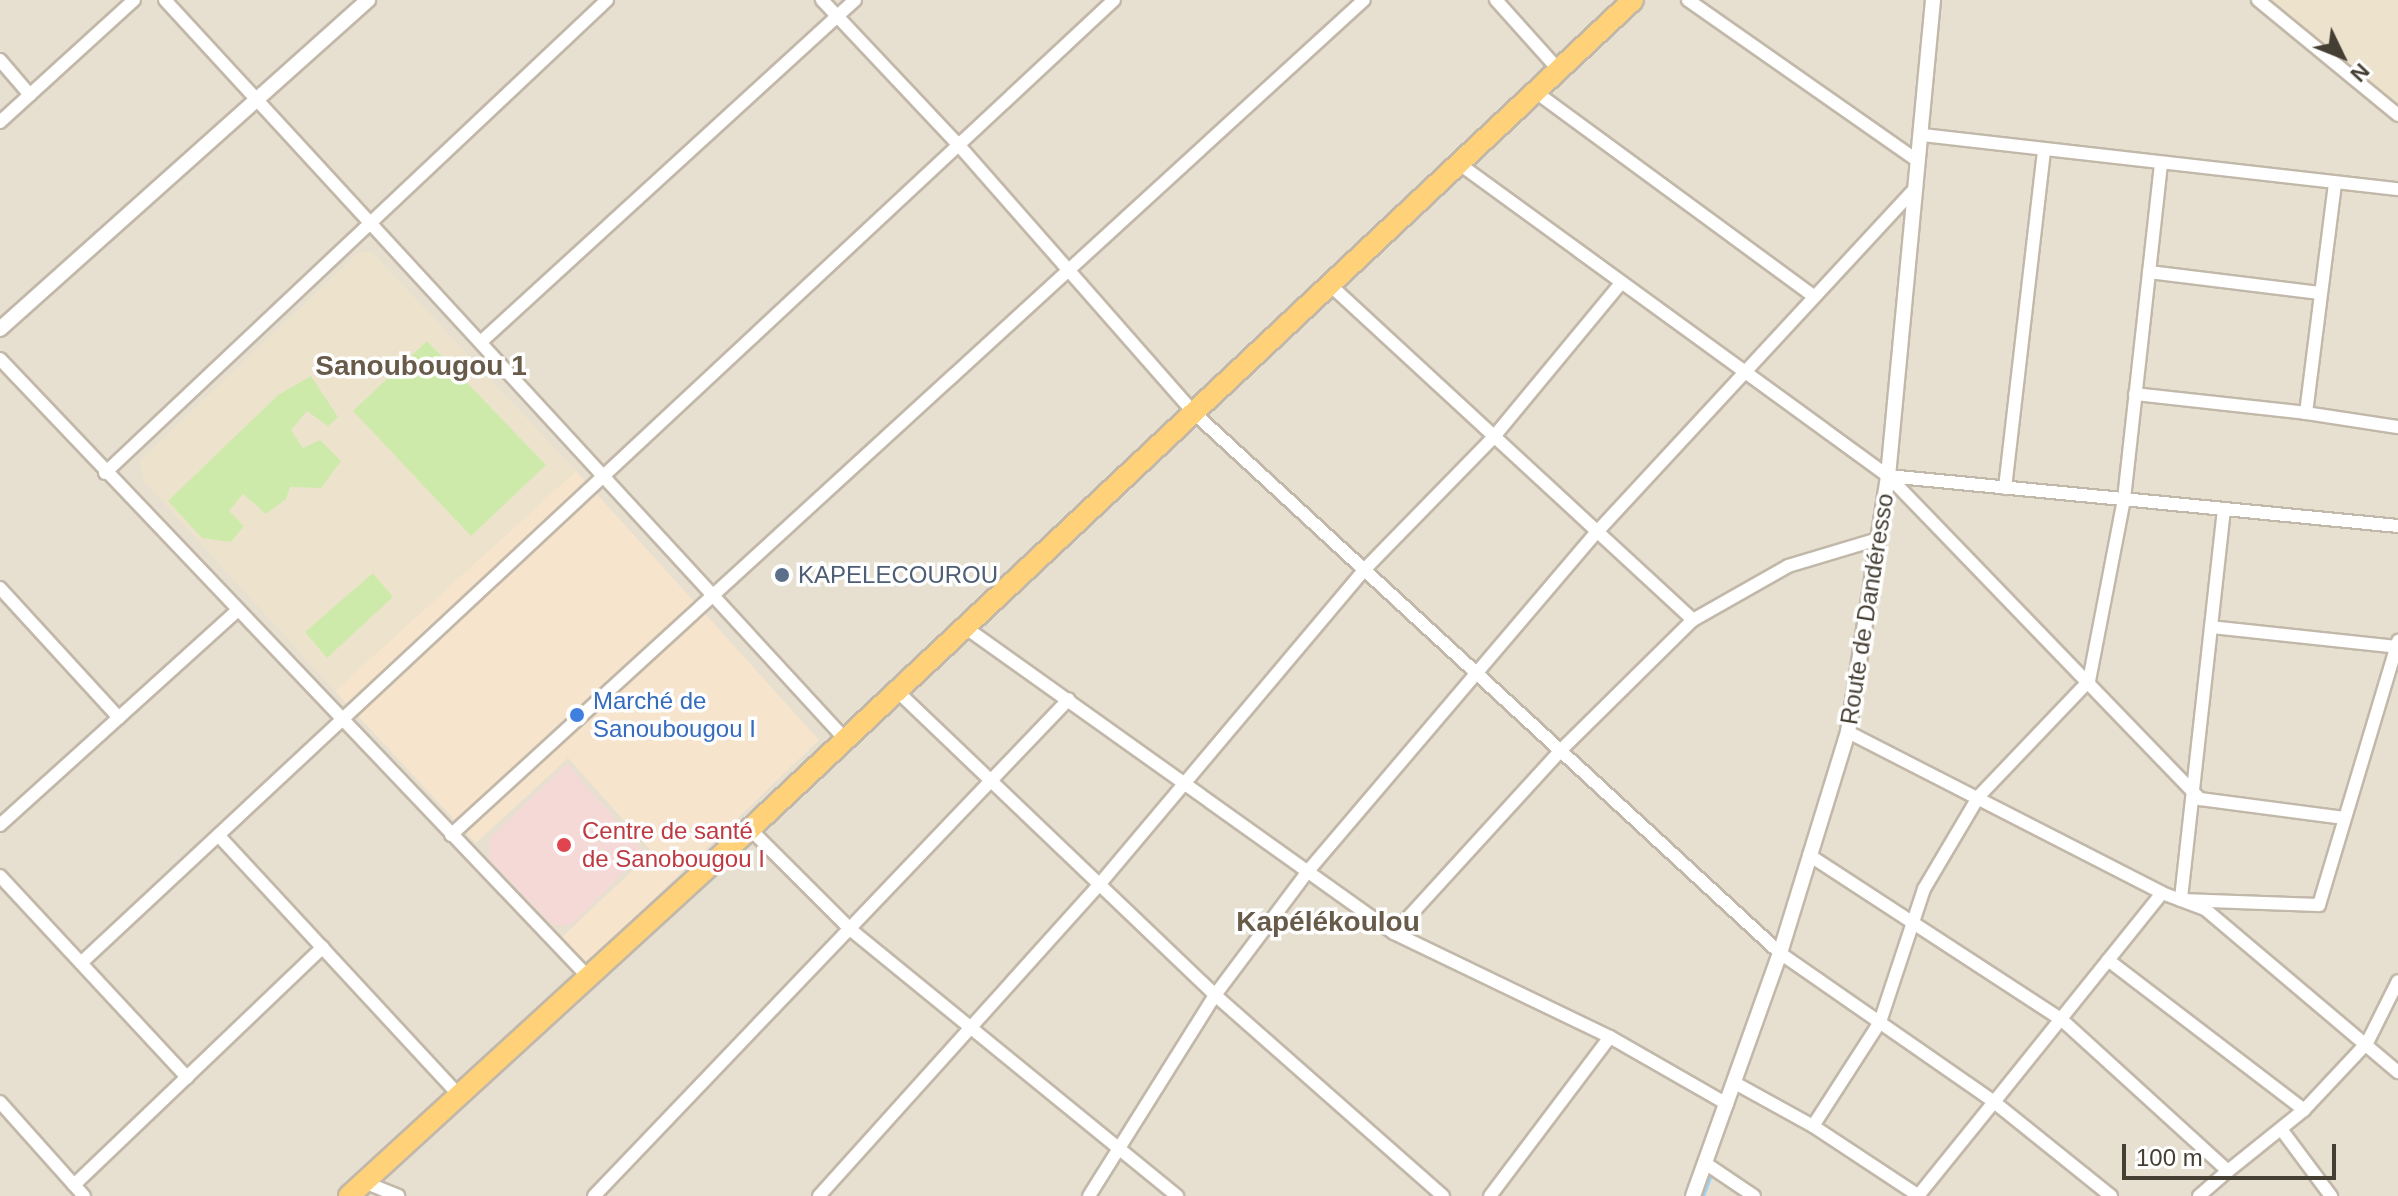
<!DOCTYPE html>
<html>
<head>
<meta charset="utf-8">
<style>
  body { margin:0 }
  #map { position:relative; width:2398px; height:1196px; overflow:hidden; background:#f3eee4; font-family:Arial,sans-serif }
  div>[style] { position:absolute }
  .residential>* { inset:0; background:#e7e0d1 }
  .commercial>* { inset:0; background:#f6e4cd }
  .education>* { inset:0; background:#ede3cd }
  .medical>* { inset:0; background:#f4d9d6 }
  .green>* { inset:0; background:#ceeaaa }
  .stream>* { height:4px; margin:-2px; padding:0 2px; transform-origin:2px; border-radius:2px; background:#9cd2f3 }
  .roads { filter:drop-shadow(2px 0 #c2b8a9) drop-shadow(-2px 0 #c2b8a9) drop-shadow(0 2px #c2b8a9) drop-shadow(0 -2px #c2b8a9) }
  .minor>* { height:12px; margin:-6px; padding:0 6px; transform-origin:6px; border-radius:6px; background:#fff }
  .tertiary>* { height:14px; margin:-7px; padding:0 7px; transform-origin:7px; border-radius:7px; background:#fff }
  .trunk>* { height:20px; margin:-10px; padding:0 10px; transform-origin:10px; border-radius:10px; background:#ffd279 }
  .dots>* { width:22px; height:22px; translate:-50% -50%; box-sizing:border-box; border:4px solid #fff; border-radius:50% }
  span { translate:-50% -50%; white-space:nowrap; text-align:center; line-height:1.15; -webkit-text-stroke:7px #fff; paint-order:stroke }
  .service-label { font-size:24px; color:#4e5e75 }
  .left { translate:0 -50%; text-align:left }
  .street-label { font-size:24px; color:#453e33 }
  .shop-label { font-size:24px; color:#366cbe }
  .health-label { font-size:24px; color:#be3a42 }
  .quarter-label { font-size:28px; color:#685b4a; font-weight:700 }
  .north { position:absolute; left:2302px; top:16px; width:80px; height:80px; -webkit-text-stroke:6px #fff; paint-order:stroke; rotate:133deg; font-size:22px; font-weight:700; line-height:32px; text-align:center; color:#453e33 }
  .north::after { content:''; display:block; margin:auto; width:28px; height:36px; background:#453e33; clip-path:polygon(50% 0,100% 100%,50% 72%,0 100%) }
  .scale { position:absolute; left:2122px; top:1144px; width:214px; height:36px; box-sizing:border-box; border:4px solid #453e33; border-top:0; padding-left:10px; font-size:24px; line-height:28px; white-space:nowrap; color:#453e33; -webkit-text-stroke:6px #fff; paint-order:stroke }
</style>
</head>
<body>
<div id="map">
  <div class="residential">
    <div style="clip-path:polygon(0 0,2398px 0,2398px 1196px,0 1196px)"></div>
  </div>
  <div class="commercial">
    <div style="clip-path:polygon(576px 471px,819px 740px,586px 964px,561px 938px,652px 852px,568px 758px,476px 843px,335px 691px)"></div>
  </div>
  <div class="education">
    <div style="clip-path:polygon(2268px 0,2398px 0,2398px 108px,2319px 44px)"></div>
    <div style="clip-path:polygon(359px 252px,372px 252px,576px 471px,335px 691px,143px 480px,140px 460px)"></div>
  </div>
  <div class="medical">
    <div style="clip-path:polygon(567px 764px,644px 852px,571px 925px,552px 925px,489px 859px,490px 838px)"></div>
  </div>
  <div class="green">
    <div style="clip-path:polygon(427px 341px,546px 465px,471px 536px,353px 411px)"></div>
    <div style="clip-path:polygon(311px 376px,338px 417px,328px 426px,307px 411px,291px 430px,303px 448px,320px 440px,341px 461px,321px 488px,290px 487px,286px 499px,266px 514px,243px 494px,229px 511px,244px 526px,231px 542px,202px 538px,168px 501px,278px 395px)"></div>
    <div style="clip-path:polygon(373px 573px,393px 597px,327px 658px,305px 632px)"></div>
  </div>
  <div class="stream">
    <div style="left:1703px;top:1196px;width:26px;rotate:-69deg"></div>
  </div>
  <div class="roads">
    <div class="minor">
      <div style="left:165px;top:0;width:1003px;rotate:47.38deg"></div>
      <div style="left:822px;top:0;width:195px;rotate:46.7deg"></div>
      <div style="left:956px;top:142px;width:358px;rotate:48.7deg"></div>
      <div style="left:1192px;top:411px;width:800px;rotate:42.67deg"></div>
      <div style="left:1780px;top:953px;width:261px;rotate:34.8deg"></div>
      <div style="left:1994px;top:1102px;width:121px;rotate:129deg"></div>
      <div style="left:1496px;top:0;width:93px;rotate:48.1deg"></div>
      <div style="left:1688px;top:0;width:281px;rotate:35deg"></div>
      <div style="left:2258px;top:0;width:181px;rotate:39.4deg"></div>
      <div style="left:0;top:60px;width:46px;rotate:49.4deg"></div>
      <div style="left:1533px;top:90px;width:346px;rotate:36.3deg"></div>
      <div style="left:0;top:122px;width:181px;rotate:-42.3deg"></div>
      <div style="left:1922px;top:135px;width:479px;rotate:6.5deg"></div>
      <div style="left:1458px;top:163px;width:532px;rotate:36.05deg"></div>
      <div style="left:2149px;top:272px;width:172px;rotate:7deg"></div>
      <div style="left:1328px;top:283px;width:497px;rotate:42.7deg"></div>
      <div style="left:483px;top:340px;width:504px;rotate:-42.43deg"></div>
      <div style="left:0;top:359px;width:853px;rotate:46.42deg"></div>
      <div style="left:2135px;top:394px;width:172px;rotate:6.3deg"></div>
      <div style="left:2306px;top:413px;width:232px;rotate:-82.8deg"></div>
      <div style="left:2306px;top:413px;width:93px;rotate:8.7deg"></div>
      <div style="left:105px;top:473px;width:690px;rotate:-43.3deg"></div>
      <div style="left:2005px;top:488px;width:340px;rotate:-83.4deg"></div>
      <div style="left:2224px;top:509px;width:393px;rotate:96.3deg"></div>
      <div style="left:2181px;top:900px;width:138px;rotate:2.1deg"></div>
      <div style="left:2319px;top:905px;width:276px;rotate:-73.3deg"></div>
      <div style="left:0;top:588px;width:176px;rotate:47.5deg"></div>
      <div style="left:962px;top:625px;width:531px;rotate:35.49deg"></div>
      <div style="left:1394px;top:933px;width:240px;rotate:25.7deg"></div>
      <div style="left:1610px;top:1037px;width:135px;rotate:29.8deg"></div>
      <div style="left:2211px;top:627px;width:188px;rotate:6.1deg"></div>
      <div style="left:896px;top:690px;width:441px;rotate:43.7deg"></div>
      <div style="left:1215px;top:995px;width:304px;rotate:41.4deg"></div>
      <div style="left:1848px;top:732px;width:353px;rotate:27.1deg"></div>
      <div style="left:2162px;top:893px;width:46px;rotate:20.4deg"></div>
      <div style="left:2205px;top:909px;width:253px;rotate:40.2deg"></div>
      <div style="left:2344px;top:818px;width:145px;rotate:-172.5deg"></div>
      <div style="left:2200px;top:799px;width:449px;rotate:-134deg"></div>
      <div style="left:1888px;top:476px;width:512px;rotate:5.6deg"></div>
      <div style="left:0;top:825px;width:318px;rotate:-42.1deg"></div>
      <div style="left:750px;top:829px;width:143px;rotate:45deg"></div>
      <div style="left:851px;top:930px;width:421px;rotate:39.2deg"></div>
      <div style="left:451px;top:835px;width:1237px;rotate:-42.45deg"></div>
      <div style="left:219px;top:836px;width:350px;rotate:47.2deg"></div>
      <div style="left:1809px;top:855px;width:301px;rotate:33.1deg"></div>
      <div style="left:2061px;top:1019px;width:226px;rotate:42.3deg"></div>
      <div style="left:2228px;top:1171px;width:97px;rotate:-38.8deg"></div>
      <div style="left:2304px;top:1110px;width:92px;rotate:-46.8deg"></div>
      <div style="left:2367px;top:1043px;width:69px;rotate:-63.4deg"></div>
      <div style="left:0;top:876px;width:275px;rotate:47.1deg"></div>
      <div style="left:1394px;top:933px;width:249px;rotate:-47.6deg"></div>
      <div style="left:1562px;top:749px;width:184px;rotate:-44.6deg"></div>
      <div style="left:1693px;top:620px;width:109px;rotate:-29.6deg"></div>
      <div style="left:1788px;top:566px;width:94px;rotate:-16.7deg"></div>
      <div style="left:2108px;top:960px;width:247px;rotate:37.4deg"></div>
      <div style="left:81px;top:963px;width:1412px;rotate:-42.99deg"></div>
      <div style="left:1735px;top:1083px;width:89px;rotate:28.9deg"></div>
      <div style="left:1813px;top:1126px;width:124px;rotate:-57.2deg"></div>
      <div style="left:1880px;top:1022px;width:140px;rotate:-71.7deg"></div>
      <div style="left:1924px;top:889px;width:108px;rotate:-59.4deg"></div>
      <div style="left:1979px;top:796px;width:159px;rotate:-46.3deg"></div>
      <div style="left:2089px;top:681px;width:185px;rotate:-79.1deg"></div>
      <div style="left:2124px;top:499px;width:337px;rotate:-83.7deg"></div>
      <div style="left:0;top:1102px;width:126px;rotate:48.2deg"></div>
      <div style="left:1813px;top:1126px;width:127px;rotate:33.4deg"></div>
      <div style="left:2281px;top:1129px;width:84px;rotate:53.3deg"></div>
      <div style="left:1705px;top:1163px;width:59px;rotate:34deg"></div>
      <div style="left:364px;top:1182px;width:37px;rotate:22deg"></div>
      <div style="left:74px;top:1185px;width:344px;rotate:-43.7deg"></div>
      <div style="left:594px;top:1196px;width:687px;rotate:-46.3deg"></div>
      <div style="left:819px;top:1196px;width:417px;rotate:-48deg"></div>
      <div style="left:1098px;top:886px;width:413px;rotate:-49.9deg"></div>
      <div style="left:1364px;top:570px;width:183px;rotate:-45.7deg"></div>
      <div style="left:1492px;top:439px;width:201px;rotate:-50.4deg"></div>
      <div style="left:1089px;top:1196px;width:237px;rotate:-57.9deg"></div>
      <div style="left:1215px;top:995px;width:155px;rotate:-53.1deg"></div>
      <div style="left:1308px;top:871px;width:444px;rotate:-49.6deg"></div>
      <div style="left:1596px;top:533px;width:471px;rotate:-47.2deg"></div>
      <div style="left:1490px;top:1196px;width:199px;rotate:-53deg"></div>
      <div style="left:2111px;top:1196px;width:150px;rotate:-141.2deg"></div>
      <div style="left:1994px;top:1102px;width:268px;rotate:-51.2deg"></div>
      <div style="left:2199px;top:1196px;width:38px;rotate:-41deg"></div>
    </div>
    <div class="tertiary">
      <div style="left:0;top:329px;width:494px;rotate:-41.8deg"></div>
      <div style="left:1693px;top:1196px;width:258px;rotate:-70.3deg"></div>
      <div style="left:1780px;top:953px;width:231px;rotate:-72.9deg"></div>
      <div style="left:1848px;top:732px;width:259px;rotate:-81.1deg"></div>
      <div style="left:1888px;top:476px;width:478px;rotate:-84.6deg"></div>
    </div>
    <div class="trunk">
      <div style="left:349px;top:1196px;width:544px;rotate:-42.47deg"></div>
      <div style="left:750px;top:829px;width:1211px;rotate:-43.19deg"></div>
    </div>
  </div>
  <div class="dots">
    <div style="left:782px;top:575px;background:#5c6f8a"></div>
    <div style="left:577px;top:715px;background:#3f7fe0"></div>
    <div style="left:564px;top:845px;background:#e0444e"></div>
  </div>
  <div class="service-label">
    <span class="left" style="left:798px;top:575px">KAPELECOUROU</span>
  </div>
  <div class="street-label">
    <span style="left:1867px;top:609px;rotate:-81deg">Route de Dandéresso</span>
  </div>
  <div class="shop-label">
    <span class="left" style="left:593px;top:715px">Marché de<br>Sanoubougou I</span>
  </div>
  <div class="health-label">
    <span class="left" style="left:582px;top:845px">Centre de santé<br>de Sanobougou I</span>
  </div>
  <div class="quarter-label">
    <span style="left:421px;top:366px">Sanoubougou 1</span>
    <span style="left:1328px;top:922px">Kapélékoulou</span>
  </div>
  <div class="north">N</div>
  <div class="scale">100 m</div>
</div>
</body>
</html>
